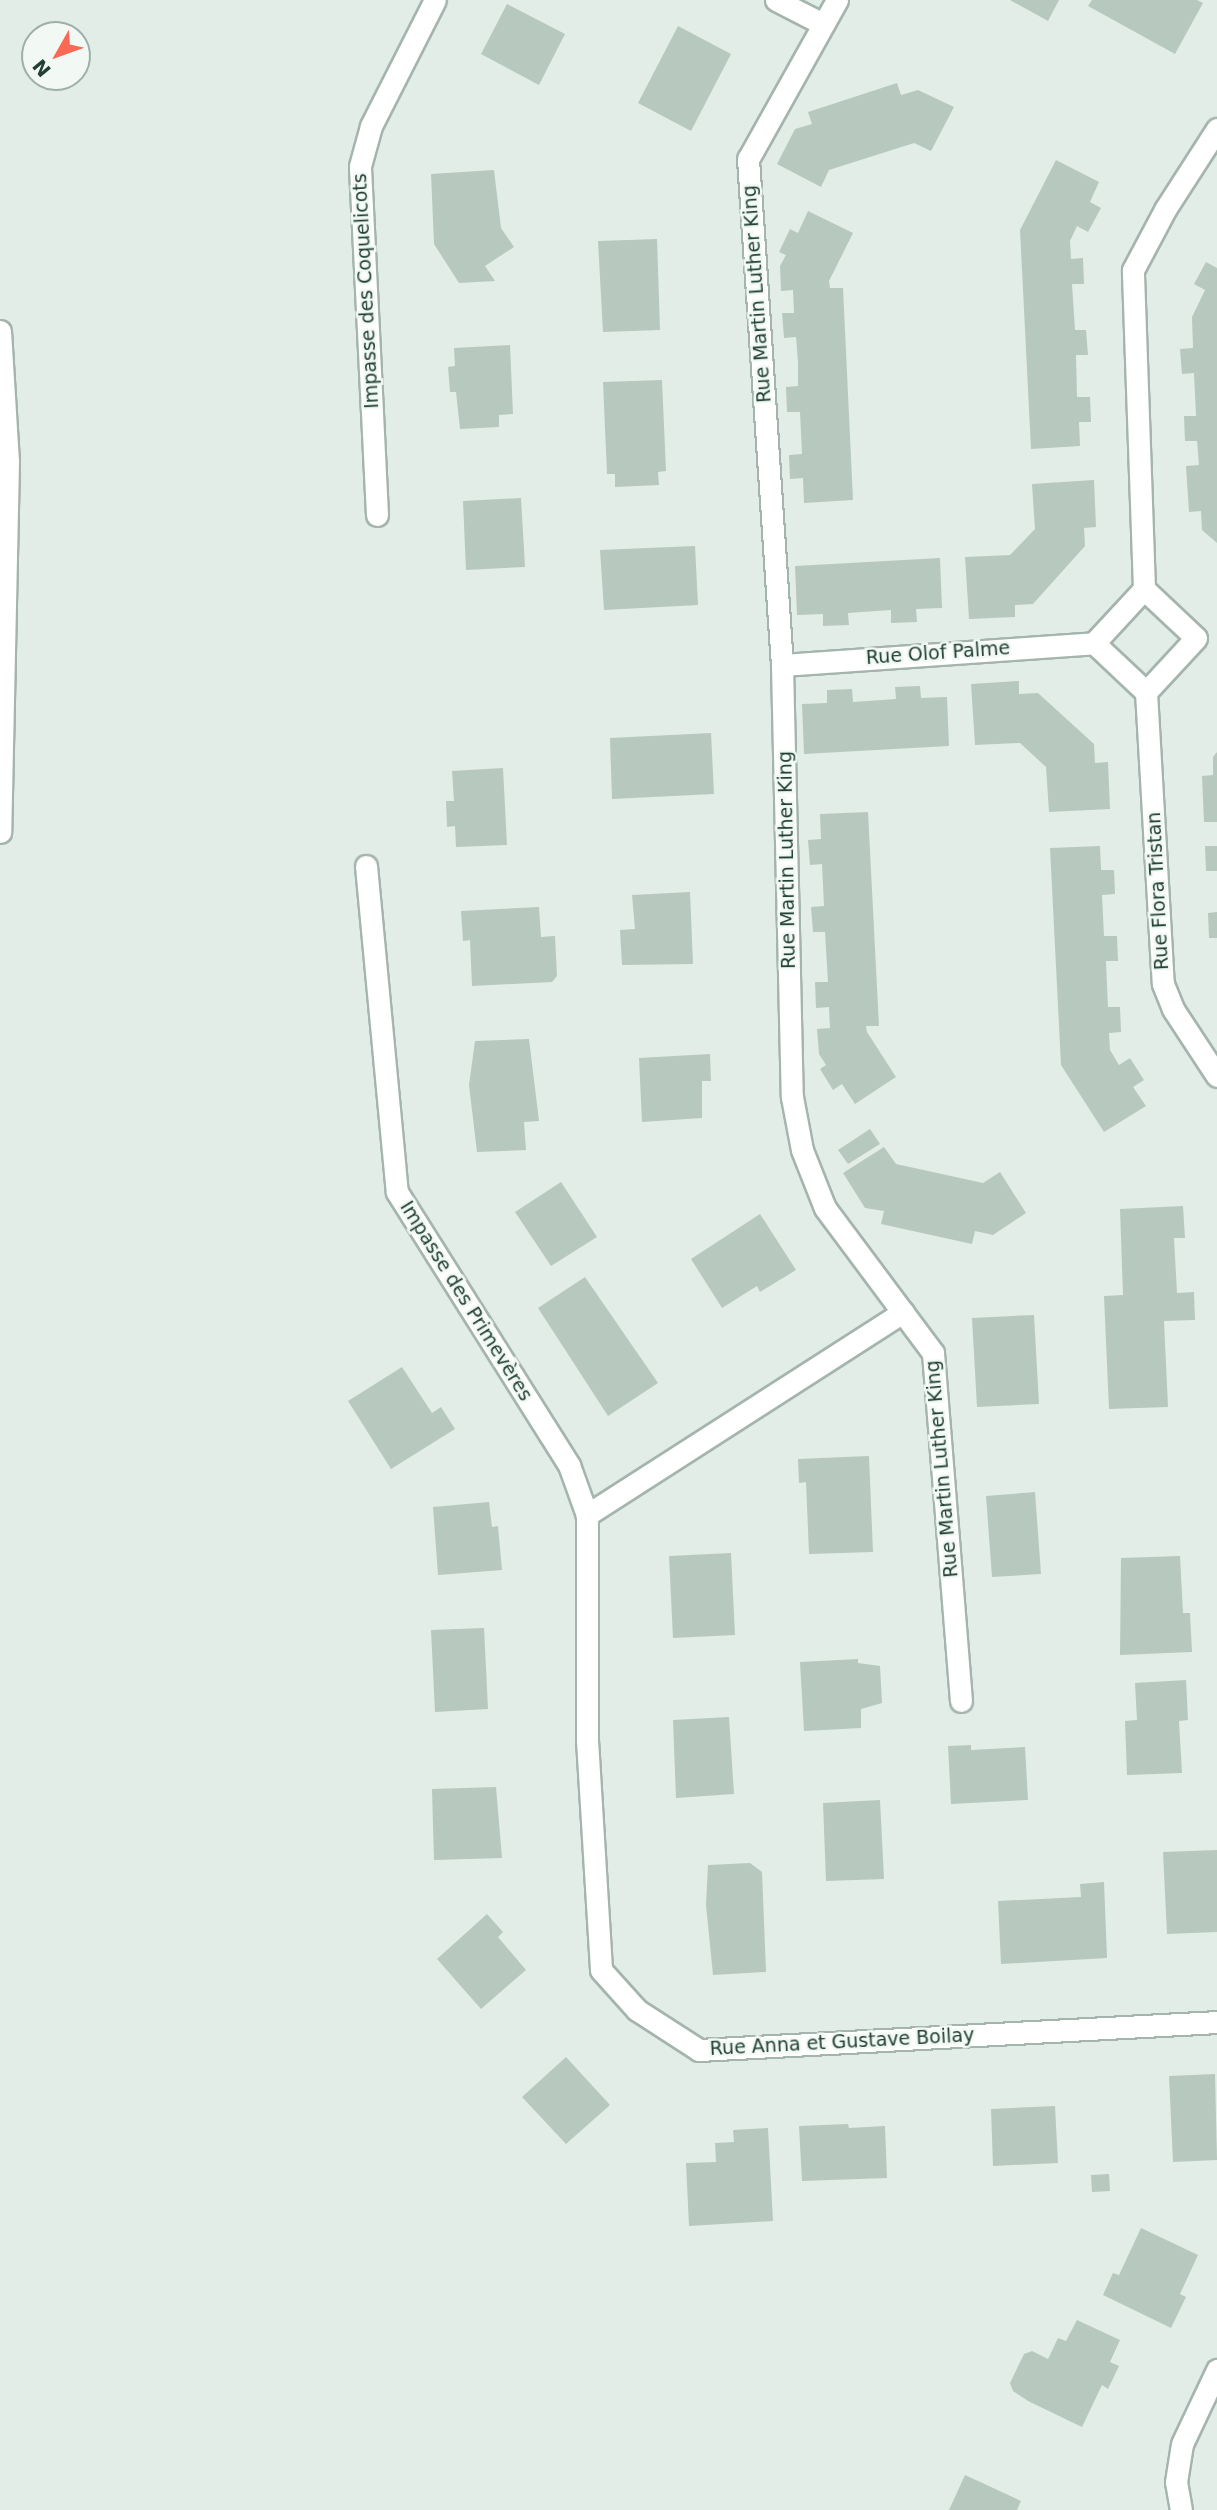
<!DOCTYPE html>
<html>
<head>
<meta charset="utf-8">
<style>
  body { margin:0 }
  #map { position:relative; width:1217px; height:2510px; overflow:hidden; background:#e2ede7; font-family:"DejaVu Sans",sans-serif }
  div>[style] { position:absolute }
  .building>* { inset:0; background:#b7c8bf }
  .roads { filter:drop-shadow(2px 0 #a4b5ad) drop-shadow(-2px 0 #a4b5ad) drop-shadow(0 2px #a4b5ad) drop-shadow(0 -2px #a4b5ad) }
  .lane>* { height:21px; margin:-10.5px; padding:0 10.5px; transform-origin:10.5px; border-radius:10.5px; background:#fff }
  .street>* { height:21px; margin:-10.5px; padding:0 10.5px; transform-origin:10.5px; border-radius:10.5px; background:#fff }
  span { translate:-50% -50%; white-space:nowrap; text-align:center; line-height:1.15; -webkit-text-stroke:5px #f2f9f5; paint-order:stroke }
  .street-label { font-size:19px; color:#213f33 }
  .north { position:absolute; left:21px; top:21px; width:70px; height:70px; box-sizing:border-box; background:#f2f9f5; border:2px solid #9eafa7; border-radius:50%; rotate:230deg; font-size:19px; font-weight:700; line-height:28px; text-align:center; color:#213f33 }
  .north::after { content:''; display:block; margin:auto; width:24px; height:32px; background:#f96953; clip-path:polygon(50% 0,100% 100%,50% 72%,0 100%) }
</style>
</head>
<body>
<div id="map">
  <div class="building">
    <div style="clip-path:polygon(1010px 0,1059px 0,1048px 21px)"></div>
    <div style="clip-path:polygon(1092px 0,1197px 0,1203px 3px,1175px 54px,1088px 6px)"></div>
    <div style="clip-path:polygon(507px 4px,565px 34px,539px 85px,481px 54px)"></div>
    <div style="clip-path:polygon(678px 26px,731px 54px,691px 131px,638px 103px)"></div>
    <div style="clip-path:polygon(897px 83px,901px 95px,918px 90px,954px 107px,931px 151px,914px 143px,829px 170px,821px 187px,777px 164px,795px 129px,812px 124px,808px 112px)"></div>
    <div style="clip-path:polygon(1056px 160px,1099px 182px,1090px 202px,1101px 208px,1088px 232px,1077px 226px,1070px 241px,1071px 259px,1083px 258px,1084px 284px,1072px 284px,1075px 330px,1086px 330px,1088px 355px,1076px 355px,1077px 397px,1090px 397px,1091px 422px,1079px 422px,1080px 446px,1031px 449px,1020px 230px)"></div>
    <div style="clip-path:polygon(494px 170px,501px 228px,514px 247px,485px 266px,495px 281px,459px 283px,434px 244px,431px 174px)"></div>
    <div style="clip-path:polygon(808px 211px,853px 233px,829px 281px,830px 288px,843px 288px,853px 500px,804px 503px,803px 478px,790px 479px,789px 455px,802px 454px,800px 412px,787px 412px,786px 387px,798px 386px,798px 362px,796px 337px,784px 338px,782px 313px,794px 313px,793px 290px,781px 291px,780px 266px,786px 255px,779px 252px,790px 229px,798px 233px)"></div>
    <div style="clip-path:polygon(657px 239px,660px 330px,603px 332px,598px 241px)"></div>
    <div style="clip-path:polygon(1206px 262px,1217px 268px,1217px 543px,1202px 530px,1201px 511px,1189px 512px,1186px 466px,1199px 465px,1197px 441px,1185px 441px,1184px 416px,1196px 416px,1194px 373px,1182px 374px,1180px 349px,1193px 348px,1192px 317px,1205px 290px,1194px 284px)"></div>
    <div style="clip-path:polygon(510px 345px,513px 414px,499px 415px,499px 427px,460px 429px,456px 392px,450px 392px,448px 367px,455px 366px,454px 348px)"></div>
    <div style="clip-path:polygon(662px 380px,666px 471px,658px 472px,659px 485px,615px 487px,615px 474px,607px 474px,603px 382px)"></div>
    <div style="clip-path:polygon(1094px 480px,1096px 527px,1084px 528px,1085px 546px,1033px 604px,1015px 605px,1015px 617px,969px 619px,965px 557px,1010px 555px,1035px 529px,1032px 484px)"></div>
    <div style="clip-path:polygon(521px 498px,525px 567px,466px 570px,463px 501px)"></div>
    <div style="clip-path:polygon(695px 546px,698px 605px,604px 610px,600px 550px)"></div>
    <div style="clip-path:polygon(940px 558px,942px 608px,916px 609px,917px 622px,891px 623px,891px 610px,848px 613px,849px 625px,823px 626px,823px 614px,797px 615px,795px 566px)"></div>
    <div style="clip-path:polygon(1019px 681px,1019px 694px,1038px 693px,1094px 744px,1095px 763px,1108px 762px,1110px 809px,1049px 812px,1046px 767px,1020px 743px,975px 745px,971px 684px)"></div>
    <div style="clip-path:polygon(920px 686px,921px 698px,947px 697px,949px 746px,804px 754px,802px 704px,827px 703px,827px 690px,852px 689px,853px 702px,896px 699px,895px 687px)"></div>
    <div style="clip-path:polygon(711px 733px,714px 794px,612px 799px,610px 738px)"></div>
    <div style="clip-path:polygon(1217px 752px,1217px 822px,1204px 822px,1202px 776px,1213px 775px,1213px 757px)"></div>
    <div style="clip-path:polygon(503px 768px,507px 845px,456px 847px,455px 826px,447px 827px,446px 801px,454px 801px,452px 771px)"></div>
    <div style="clip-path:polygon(868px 812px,879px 1026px,866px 1026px,867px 1032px,896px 1077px,855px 1104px,842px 1084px,833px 1090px,820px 1069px,826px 1065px,819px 1054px,817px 1029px,830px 1028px,829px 1007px,816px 1008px,815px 982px,828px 982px,825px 932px,813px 932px,811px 907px,824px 906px,822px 864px,810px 865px,808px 840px,821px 839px,820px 814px)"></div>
    <div style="clip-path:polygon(1100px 846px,1101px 870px,1114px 870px,1115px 894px,1102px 895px,1103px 916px,1104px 936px,1117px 936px,1118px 961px,1106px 961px,1107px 986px,1108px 1007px,1120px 1007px,1121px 1032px,1109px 1033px,1110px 1050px,1119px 1065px,1130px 1058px,1144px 1080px,1133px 1087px,1146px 1106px,1104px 1132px,1061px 1065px,1050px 848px)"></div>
    <div style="clip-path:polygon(1205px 846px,1217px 846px,1217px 871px,1206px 871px)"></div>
    <div style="clip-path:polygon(690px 892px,693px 964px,622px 965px,620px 930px,635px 929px,632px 895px)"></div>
    <div style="clip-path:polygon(539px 907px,541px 937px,555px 936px,557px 976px,552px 982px,472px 986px,470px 940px,463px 941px,461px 911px)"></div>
    <div style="clip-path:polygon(1217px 912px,1217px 938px,1209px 938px,1208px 913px)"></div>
    <div style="clip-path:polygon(529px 1039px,539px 1121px,524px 1122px,526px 1150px,477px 1152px,469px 1085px,475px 1041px)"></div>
    <div style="clip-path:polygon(710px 1054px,711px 1081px,702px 1081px,702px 1118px,642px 1122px,639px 1058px)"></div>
    <div style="clip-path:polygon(870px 1129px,880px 1144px,848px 1164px,838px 1150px)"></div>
    <div style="clip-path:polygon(884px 1147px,896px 1164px,983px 1183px,1000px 1172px,1026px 1213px,993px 1235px,975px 1231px,972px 1244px,881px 1224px,884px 1211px,865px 1208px,843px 1173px)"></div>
    <div style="clip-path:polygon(561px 1182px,597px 1237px,551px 1266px,515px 1212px)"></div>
    <div style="clip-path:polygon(1183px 1206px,1185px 1238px,1174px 1238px,1177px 1293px,1194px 1292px,1195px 1320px,1164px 1321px,1168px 1407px,1109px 1409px,1104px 1296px,1123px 1295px,1120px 1209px)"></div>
    <div style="clip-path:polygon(760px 1214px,796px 1270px,760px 1292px,757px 1286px,722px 1308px,691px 1259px)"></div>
    <div style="clip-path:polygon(585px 1277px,658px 1383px,608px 1416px,538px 1308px)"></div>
    <div style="clip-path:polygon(1034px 1315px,1039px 1404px,977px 1407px,972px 1318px)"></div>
    <div style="clip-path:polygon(402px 1367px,432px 1413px,441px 1407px,455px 1429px,391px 1469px,348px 1401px)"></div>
    <div style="clip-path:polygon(869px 1456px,873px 1552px,809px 1554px,806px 1482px,799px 1483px,798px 1459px)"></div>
    <div style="clip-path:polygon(1035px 1492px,1041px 1574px,992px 1577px,986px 1496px)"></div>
    <div style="clip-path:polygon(489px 1502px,492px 1527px,498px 1526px,502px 1570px,438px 1575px,433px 1507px)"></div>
    <div style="clip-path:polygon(731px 1553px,735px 1635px,673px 1638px,669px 1556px)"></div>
    <div style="clip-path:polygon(1180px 1556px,1183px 1613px,1190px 1613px,1192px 1652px,1120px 1655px,1121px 1558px)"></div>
    <div style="clip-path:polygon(484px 1628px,488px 1709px,435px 1712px,431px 1630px)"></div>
    <div style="clip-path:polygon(858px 1659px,858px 1663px,880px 1666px,882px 1703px,861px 1709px,861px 1728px,804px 1731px,800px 1662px)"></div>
    <div style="clip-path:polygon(1186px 1680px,1188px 1720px,1179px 1721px,1182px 1773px,1127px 1775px,1125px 1721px,1137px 1720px,1135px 1683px)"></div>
    <div style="clip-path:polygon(729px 1717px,734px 1794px,676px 1798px,673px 1720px)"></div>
    <div style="clip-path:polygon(971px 1745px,971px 1750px,1025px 1747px,1028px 1800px,951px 1804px,948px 1746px)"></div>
    <div style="clip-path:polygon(496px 1787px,502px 1858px,434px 1860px,432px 1789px)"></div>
    <div style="clip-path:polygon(880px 1800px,884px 1879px,826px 1881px,823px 1803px)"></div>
    <div style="clip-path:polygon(1217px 1850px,1217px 1932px,1167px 1934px,1163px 1852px)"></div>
    <div style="clip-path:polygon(750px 1863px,762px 1872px,766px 1972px,713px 1975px,706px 1905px,708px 1865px)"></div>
    <div style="clip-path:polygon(1104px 1882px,1107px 1958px,1001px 1964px,998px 1901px,1081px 1897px,1080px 1884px)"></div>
    <div style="clip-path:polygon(487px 1914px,503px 1932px,498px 1937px,526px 1970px,481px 2009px,437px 1959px)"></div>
    <div style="clip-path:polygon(566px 2057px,610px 2105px,566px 2144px,522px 2097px)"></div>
    <div style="clip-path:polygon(1215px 2074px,1217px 2160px,1173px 2162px,1169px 2076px)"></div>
    <div style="clip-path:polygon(1055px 2106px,1058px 2163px,993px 2166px,991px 2109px)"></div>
    <div style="clip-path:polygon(848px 2124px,849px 2128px,885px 2126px,887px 2178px,802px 2181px,799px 2126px)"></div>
    <div style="clip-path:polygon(768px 2128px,773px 2221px,689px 2226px,686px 2163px,716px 2162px,715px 2143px,734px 2142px,733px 2130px)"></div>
    <div style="clip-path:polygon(1109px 2174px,1110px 2191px,1092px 2192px,1091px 2175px)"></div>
    <div style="clip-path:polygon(1141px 2228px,1198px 2255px,1180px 2294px,1186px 2297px,1171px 2328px,1103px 2295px,1113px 2273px,1119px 2275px)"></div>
    <div style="clip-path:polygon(1077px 2320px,1120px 2340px,1110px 2362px,1119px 2366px,1108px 2389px,1102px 2385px,1082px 2427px,1028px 2401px,1013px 2391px,1010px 2383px,1024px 2354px,1032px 2351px,1048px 2359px,1058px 2338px,1066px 2341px)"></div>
    <div style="clip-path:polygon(965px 2475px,1021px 2501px,1017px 2510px,949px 2510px)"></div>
  </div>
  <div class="roads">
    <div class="lane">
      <div style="left:0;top:331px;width:130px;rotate:86.5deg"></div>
      <div style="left:8px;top:461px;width:371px;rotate:91.2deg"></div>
    </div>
    <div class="street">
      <div style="left:776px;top:0;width:53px;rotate:27.1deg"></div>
      <div style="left:837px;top:0;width:182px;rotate:119.2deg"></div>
      <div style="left:748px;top:159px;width:507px;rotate:86.16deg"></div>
      <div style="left:782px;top:665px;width:432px;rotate:88.7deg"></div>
      <div style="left:792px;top:1097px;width:54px;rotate:79.3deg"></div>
      <div style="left:802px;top:1150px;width:62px;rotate:68.4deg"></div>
      <div style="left:825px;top:1208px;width:181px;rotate:53.3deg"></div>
      <div style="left:933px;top:1353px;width:349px;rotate:85.4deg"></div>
      <div style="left:377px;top:515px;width:349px;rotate:-92.8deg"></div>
      <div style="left:360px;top:166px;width:41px;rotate:-74.6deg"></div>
      <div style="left:371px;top:126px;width:141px;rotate:-63.1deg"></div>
      <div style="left:1144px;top:589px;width:319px;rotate:-92deg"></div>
      <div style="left:1133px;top:270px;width:70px;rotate:-62deg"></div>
      <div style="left:1166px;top:208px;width:94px;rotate:-57.2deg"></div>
      <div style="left:1144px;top:589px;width:71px;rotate:43.3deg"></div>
      <div style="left:1196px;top:638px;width:74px;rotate:132.8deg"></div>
      <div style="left:1146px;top:692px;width:71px;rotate:-136.7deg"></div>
      <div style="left:1094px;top:643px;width:74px;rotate:-47.2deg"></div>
      <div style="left:782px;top:665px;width:313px;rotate:-4deg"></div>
      <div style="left:1146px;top:692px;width:292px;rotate:86.7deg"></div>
      <div style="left:1163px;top:984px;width:27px;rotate:68deg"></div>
      <div style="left:1173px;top:1009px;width:80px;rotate:56.7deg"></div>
      <div style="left:366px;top:866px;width:327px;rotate:84.6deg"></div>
      <div style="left:397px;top:1192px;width:323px;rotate:57.8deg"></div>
      <div style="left:569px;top:1465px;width:53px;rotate:70.2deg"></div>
      <div style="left:903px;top:1312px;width:376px;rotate:147.3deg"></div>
      <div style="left:587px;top:1515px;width:225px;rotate:90deg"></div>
      <div style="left:587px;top:1740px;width:230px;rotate:86.5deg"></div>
      <div style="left:601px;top:1970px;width:54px;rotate:48deg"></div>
      <div style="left:637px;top:2010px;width:74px;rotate:32.8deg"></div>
      <div style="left:699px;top:2050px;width:519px;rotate:-3.09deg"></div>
      <div style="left:1181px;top:2510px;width:28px;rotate:-100deg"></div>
      <div style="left:1176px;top:2482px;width:38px;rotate:-81deg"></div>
      <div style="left:1182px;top:2444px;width:82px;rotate:-64.7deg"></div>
    </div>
  </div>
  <div class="street-label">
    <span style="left:366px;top:291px;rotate:-93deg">Impasse des Coquelicots</span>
    <span style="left:757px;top:294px;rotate:-94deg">Rue Martin Luther King</span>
    <span style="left:938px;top:653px;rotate:-4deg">Rue Olof Palme</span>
    <span style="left:787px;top:860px;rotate:-91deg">Rue Martin Luther King</span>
    <span style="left:1158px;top:891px;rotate:-93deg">Rue Flora Tristan</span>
    <span style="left:466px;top:1301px;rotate:58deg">Impasse des Primevères</span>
    <span style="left:942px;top:1469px;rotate:-95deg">Rue Martin Luther King</span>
    <span style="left:842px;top:2042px;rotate:-3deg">Rue Anna et Gustave Boilay</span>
  </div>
  <div class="north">N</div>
</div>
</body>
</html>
